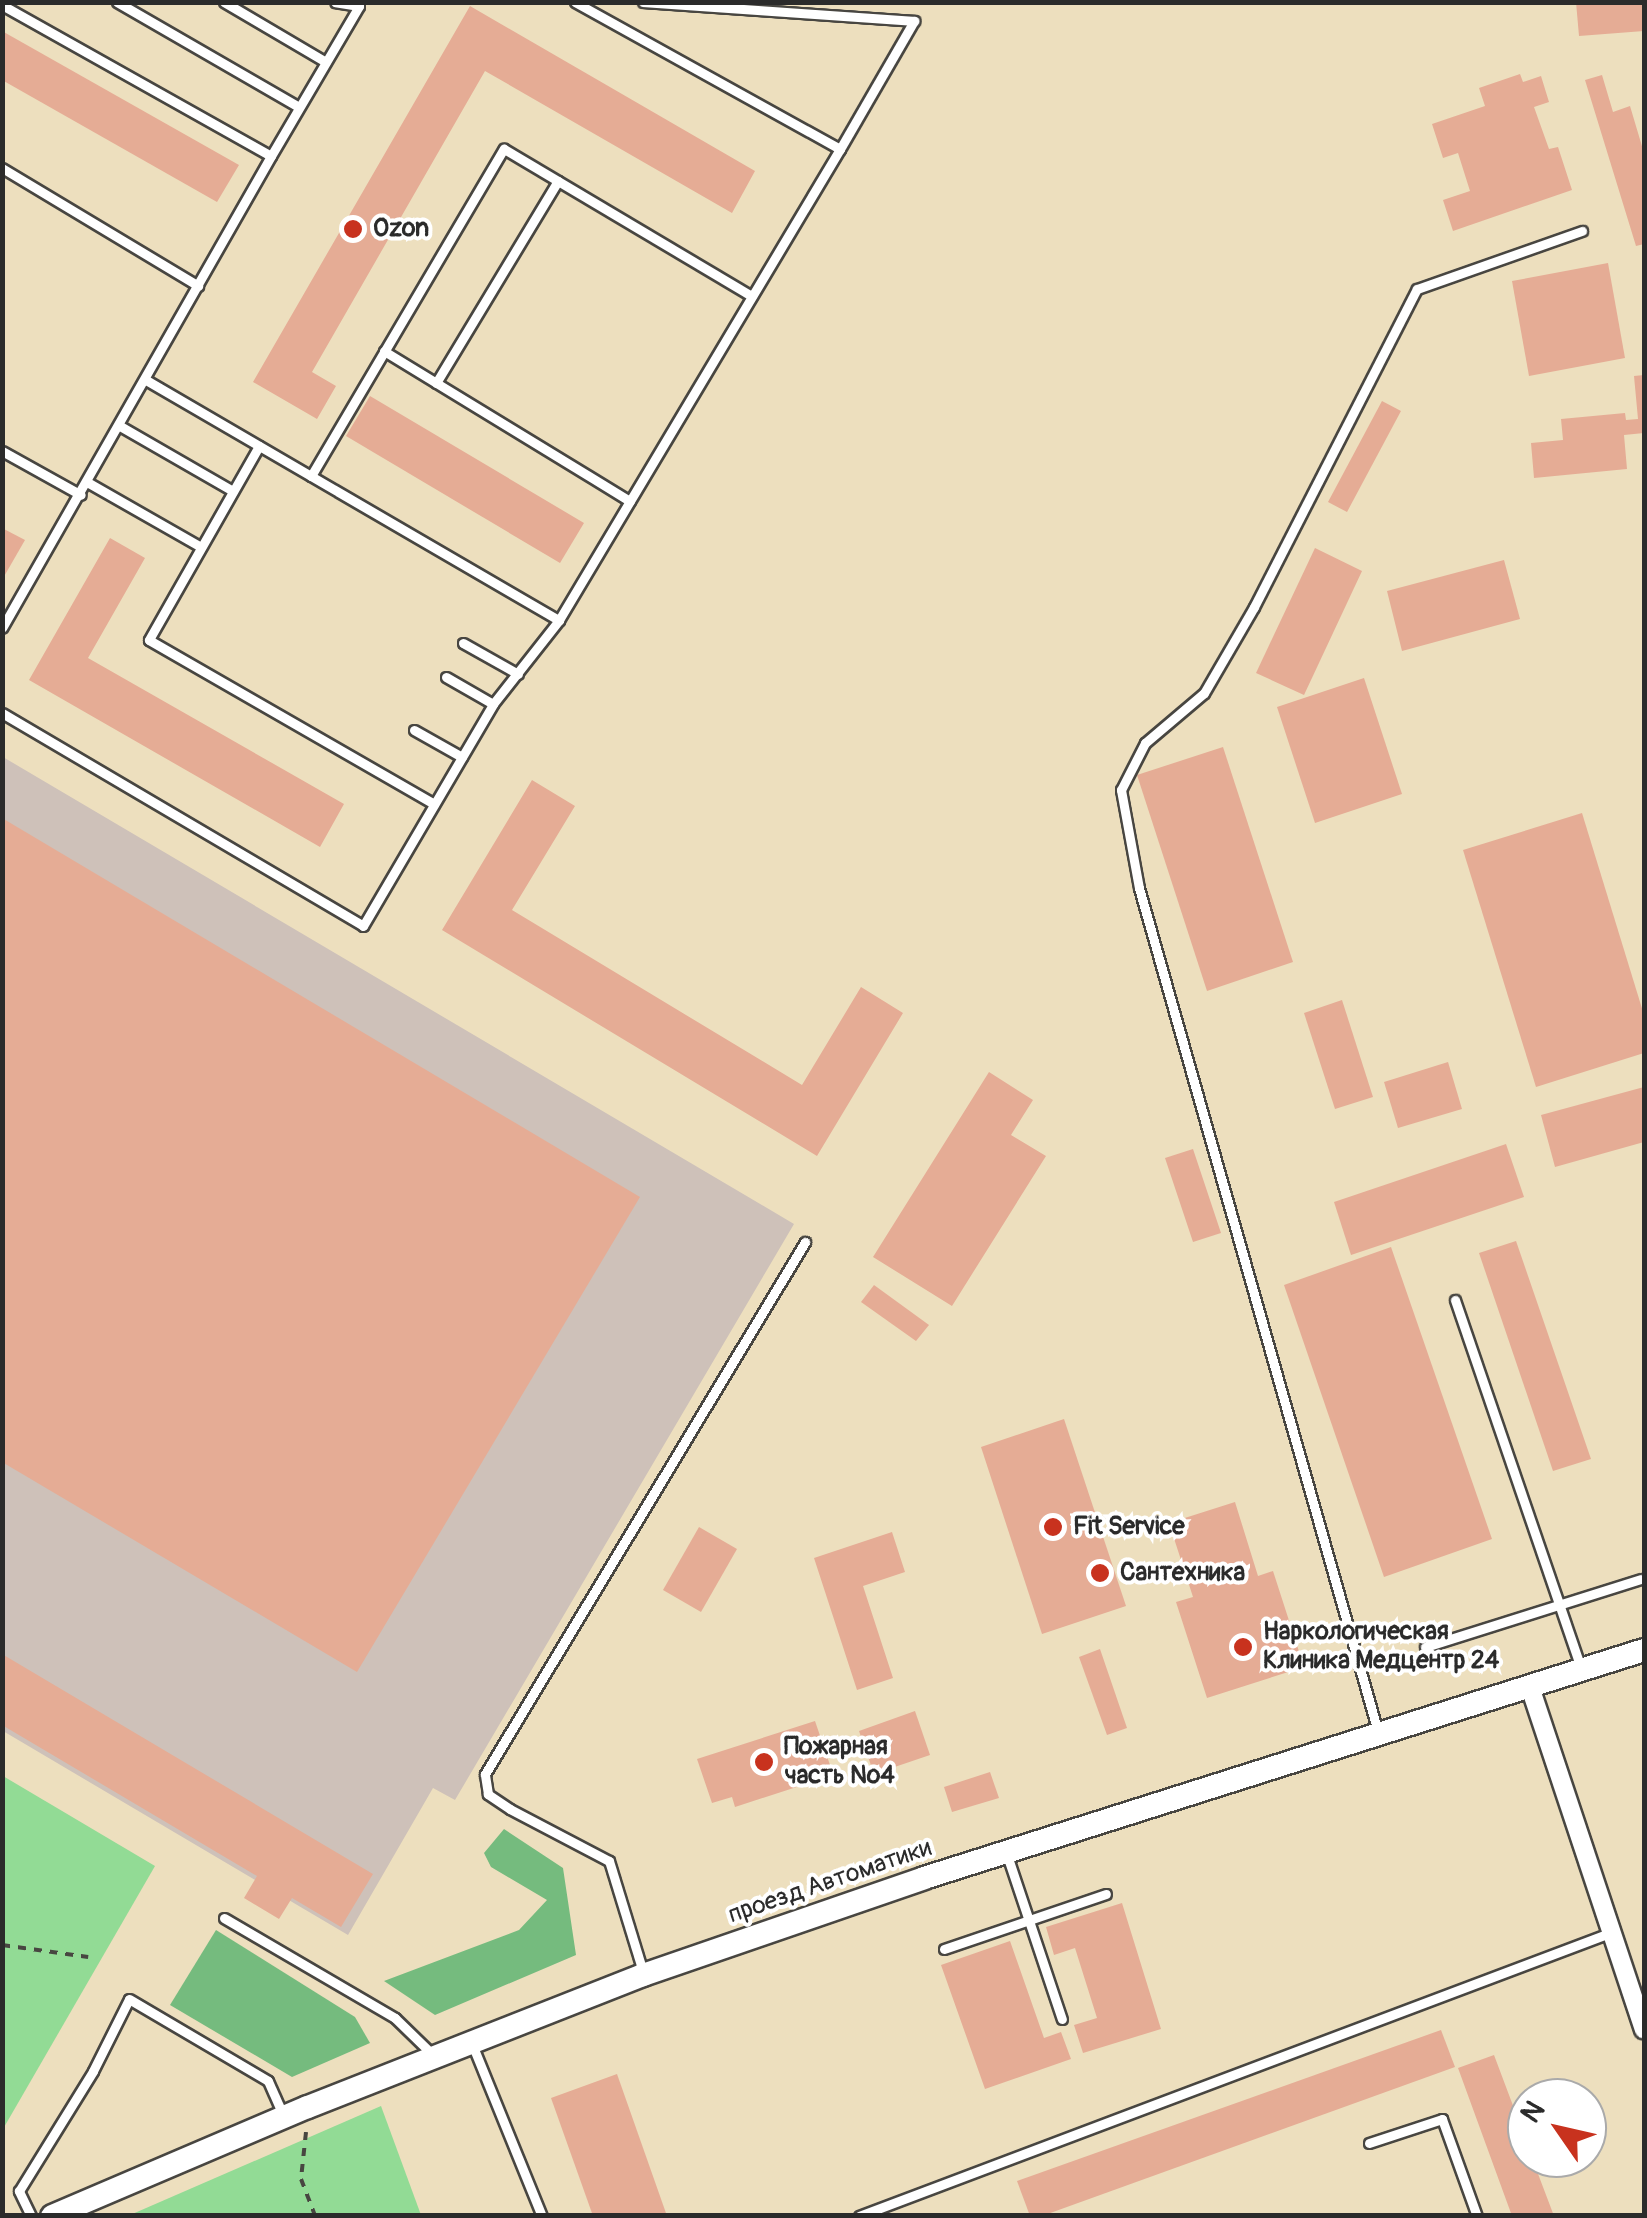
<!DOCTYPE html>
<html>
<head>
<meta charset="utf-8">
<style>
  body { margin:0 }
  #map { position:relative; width:1647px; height:2218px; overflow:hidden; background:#eddfbe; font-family:Pangolin,sans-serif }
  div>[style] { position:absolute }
  .industrial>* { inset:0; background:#cec1b9 }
  .green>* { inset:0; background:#92db95 }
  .forest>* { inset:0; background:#75bb7e }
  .building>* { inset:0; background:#e5ac95 }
  .path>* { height:4px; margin-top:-2px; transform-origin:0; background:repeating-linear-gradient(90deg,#484641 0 8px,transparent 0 16px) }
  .roads { filter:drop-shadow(2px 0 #484641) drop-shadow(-2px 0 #484641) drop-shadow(0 2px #484641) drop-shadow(0 -2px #484641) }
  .service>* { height:9px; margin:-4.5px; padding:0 4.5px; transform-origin:4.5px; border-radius:4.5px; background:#fff }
  .minor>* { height:18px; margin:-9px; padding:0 9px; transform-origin:9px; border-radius:9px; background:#fff }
  .secondary>* { height:22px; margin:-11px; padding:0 11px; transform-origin:11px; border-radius:11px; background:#fff }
  .dots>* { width:28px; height:28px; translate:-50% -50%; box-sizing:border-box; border:5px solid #fff; border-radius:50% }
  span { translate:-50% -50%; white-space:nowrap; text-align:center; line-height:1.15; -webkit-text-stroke:8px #fff; paint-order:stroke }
  .poi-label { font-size:25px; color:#2b2b2b; font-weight:700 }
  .left { translate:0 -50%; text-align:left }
  .street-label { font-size:25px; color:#2b2b2b }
  .frame { position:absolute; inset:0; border:5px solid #2b2b2b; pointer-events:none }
  .north { position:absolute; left:1507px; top:2078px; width:100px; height:100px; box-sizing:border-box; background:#fff; border:2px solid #aaa; border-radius:50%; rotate:304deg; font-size:28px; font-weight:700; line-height:40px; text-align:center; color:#2b2b2b }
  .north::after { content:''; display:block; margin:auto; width:35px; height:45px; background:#c8321e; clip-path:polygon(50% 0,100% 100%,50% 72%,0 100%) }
</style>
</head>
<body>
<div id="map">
  <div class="industrial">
    <div style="clip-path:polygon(3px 757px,794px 1224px,455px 1800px,433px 1788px,348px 1935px,3px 1731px)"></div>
  </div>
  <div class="green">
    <div style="clip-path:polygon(3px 1776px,155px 1866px,3px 2129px)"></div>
    <div style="clip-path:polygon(381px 2106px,421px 2215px,130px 2215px)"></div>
  </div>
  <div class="forest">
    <div style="clip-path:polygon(504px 1829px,563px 1868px,576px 1955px,435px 2015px,384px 1981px,519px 1930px,547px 1900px,491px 1867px,484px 1853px)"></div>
    <div style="clip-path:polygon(216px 1930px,355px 2017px,370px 2043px,292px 2077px,170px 2005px)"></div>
  </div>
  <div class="building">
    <div style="clip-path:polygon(1576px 2px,1644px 2px,1644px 31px,1579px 36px)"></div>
    <div style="clip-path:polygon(470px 6px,755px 171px,732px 213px,485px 71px,312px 372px,336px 386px,317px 419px,253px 382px)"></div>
    <div style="clip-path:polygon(2px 31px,239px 165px,217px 202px,2px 80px)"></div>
    <div style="clip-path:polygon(1520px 74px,1523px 82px,1541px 76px,1549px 102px,1534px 107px,1549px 149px,1558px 147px,1572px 190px,1453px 231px,1443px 200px,1470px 191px,1458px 153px,1443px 158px,1432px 124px,1485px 106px,1479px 88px)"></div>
    <div style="clip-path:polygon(1602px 75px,1613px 112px,1630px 106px,1644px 153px,1644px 244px,1636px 246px,1585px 80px)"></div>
    <div style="clip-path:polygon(1608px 263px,1625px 358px,1529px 376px,1512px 281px)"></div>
    <div style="clip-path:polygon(1644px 375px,1644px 433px,1624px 435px,1627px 469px,1534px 478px,1531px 443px,1563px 440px,1561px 419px,1625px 413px,1626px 420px,1638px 419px,1634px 376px)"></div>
    <div style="clip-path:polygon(370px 396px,584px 523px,560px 563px,346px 436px)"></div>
    <div style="clip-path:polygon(1382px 401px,1401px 411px,1347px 512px,1328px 502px)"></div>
    <div style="clip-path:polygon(2px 528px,25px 540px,2px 580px)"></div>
    <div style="clip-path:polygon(110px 538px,145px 558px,88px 658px,344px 804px,320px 847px,29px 680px)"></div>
    <div style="clip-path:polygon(1315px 548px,1362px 571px,1304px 695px,1256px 673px)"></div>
    <div style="clip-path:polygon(1504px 560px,1520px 619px,1402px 651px,1387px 591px)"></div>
    <div style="clip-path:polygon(1364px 678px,1402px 794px,1315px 823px,1277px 707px)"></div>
    <div style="clip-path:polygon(1223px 747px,1293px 962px,1207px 991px,1137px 775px)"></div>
    <div style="clip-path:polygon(532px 780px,575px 806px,512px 910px,802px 1085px,861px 987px,903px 1013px,817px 1156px,442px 930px)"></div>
    <div style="clip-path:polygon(1582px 813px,1644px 1015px,1644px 1053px,1536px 1087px,1463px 850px)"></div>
    <div style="clip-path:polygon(2px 818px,640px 1197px,357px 1672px,2px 1462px)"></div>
    <div style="clip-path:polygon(1342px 1000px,1373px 1097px,1335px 1109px,1304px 1013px)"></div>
    <div style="clip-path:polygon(1448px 1062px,1462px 1109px,1398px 1128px,1384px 1082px)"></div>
    <div style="clip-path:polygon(989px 1072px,1033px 1100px,1011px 1135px,1046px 1156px,952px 1306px,873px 1257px)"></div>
    <div style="clip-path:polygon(1644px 1087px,1644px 1142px,1555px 1167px,1541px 1115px)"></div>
    <div style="clip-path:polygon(1506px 1144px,1524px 1197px,1351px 1255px,1334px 1202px)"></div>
    <div style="clip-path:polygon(1193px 1149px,1221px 1233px,1193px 1242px,1165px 1158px)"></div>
    <div style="clip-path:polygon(1516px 1241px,1591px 1459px,1553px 1471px,1479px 1253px)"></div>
    <div style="clip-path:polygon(1391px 1247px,1492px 1539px,1384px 1577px,1284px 1285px)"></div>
    <div style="clip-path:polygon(874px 1285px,929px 1325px,916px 1341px,861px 1302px)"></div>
    <div style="clip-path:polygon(1064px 1419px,1126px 1606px,1042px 1634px,981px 1447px)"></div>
    <div style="clip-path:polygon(1235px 1502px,1258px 1576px,1273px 1571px,1304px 1667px,1207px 1698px,1176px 1602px,1193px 1597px,1169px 1523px)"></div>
    <div style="clip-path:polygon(699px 1527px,737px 1549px,701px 1612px,663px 1590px)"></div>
    <div style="clip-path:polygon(892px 1532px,905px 1572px,863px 1586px,893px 1678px,857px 1690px,814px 1558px)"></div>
    <div style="clip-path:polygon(1100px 1649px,1127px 1728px,1107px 1735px,1079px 1657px)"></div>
    <div style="clip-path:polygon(2px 1654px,373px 1874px,341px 1927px,292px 1898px,279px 1919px,244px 1898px,257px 1876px,2px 1725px)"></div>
    <div style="clip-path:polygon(915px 1711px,930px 1755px,874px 1774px,859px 1731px)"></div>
    <div style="clip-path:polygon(815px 1721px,830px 1765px,805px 1773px,809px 1783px,735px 1807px,732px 1797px,712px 1803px,697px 1759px)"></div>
    <div style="clip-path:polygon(990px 1772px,999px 1798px,952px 1812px,944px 1787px)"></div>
    <div style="clip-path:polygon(1122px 1903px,1161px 2029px,1083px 2053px,1074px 2025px,1097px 2018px,1075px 1948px,1054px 1955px,1046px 1927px)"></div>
    <div style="clip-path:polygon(1010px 1941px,1044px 2038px,1061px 2032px,1071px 2059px,985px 2089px,941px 1965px)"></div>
    <div style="clip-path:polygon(1441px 2030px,1455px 2067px,1042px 2216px,1030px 2216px,1017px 2181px)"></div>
    <div style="clip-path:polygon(1494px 2055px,1527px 2143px,1527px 2158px,1532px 2158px,1554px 2216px,1512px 2216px,1458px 2068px)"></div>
    <div style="clip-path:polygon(617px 2074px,667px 2216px,593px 2216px,551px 2098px)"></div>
  </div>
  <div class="path">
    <div style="left:2px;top:1945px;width:87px;rotate:7.9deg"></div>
    <div style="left:306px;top:2132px;width:47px;rotate:96.1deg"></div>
    <div style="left:301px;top:2179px;width:40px;rotate:69deg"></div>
  </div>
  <div class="roads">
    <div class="service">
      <div style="left:117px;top:2px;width:210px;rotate:30deg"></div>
      <div style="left:224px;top:2px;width:118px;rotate:30.5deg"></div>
      <div style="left:643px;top:2px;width:272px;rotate:4deg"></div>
      <div style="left:914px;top:21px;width:148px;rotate:120deg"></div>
      <div style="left:2px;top:5px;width:308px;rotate:29.3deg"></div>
      <div style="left:271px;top:156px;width:543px;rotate:119.68deg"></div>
      <div style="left:271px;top:156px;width:174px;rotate:-59.6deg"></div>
      <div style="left:359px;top:6px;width:24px;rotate:-171deg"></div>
      <div style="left:2px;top:168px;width:229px;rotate:31deg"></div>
      <div style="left:384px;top:351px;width:288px;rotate:31.4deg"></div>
      <div style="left:146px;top:380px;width:478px;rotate:30.2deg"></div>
      <div style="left:436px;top:383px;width:236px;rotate:-58.9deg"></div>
      <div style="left:120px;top:426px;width:130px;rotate:29.9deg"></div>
      <div style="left:259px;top:446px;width:223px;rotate:119.6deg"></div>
      <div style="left:149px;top:640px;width:329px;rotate:29.9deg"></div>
      <div style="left:2px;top:451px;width:90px;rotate:29.1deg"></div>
      <div style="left:311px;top:476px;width:380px;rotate:-59.5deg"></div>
      <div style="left:504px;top:149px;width:288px;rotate:30.7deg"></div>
      <div style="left:87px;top:482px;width:131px;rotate:29.7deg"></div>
      <div style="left:463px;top:643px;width:63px;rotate:29.4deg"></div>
      <div style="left:446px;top:677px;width:54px;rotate:29.9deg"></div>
      <div style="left:2px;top:713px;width:419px;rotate:30.5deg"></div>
      <div style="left:363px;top:926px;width:257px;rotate:-59.6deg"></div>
      <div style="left:493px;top:704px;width:107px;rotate:-51.8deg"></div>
      <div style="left:559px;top:620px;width:548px;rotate:-59.18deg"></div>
      <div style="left:840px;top:149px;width:303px;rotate:-151deg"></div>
      <div style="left:414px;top:730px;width:55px;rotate:29.4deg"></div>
      <div style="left:1455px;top:1300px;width:391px;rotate:71.1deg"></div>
      <div style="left:1425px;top:1647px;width:226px;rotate:-17.5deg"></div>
      <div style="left:1378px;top:1732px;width:877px;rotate:-105.81deg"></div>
      <div style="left:1139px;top:888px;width:100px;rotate:-100.4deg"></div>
      <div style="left:1121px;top:790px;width:53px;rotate:-62.9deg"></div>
      <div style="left:1145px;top:743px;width:77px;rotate:-40.3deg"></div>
      <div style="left:1204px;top:693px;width:99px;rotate:-59.8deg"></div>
      <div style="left:1254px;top:607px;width:357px;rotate:-62.9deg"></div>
      <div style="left:1417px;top:289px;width:175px;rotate:-19.4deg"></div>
      <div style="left:1007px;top:1855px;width:173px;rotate:71.5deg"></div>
      <div style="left:224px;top:1918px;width:198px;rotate:30.3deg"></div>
      <div style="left:395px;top:2018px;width:52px;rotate:44.2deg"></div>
      <div style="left:944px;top:1949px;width:171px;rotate:-18.8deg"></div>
      <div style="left:643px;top:1972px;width:116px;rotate:-107deg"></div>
      <div style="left:609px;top:1861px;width:112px;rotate:-152.3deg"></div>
      <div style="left:510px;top:1809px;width:27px;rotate:-146deg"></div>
      <div style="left:488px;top:1794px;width:20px;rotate:-99deg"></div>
      <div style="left:485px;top:1774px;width:621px;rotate:-58.97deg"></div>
      <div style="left:472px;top:2044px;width:186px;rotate:67.9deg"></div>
      <div style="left:1369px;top:2143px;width:77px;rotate:-18.2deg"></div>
      <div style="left:1442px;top:2119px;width:103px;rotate:70.2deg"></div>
      <div style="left:31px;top:2216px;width:28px;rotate:-116deg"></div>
      <div style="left:19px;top:2191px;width:141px;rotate:-58.3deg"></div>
      <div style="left:93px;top:2071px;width:80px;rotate:-63.4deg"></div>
      <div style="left:129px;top:1999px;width:161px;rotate:30.5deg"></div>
      <div style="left:268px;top:2081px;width:37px;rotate:66deg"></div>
      <div style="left:859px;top:2216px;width:805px;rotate:-20.66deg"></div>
    </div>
    <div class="minor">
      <div style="left:1530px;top:1687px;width:361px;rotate:71.6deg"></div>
    </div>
    <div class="secondary">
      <div style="left:52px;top:2216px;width:278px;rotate:-23.1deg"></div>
      <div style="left:308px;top:2107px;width:360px;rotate:-21.5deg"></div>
      <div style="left:643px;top:1975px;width:297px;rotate:-19deg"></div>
      <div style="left:924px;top:1878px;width:755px;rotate:-17.57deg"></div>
    </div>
  </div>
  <div class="dots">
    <div style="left:353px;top:229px;background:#c8321e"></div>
    <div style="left:1053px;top:1527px;background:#c8321e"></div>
    <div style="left:1100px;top:1573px;background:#c8321e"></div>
    <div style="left:1243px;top:1647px;background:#c8321e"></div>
    <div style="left:764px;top:1762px;background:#c8321e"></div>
  </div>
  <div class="poi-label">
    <span class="left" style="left:373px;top:229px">Ozon</span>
    <span class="left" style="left:1073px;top:1527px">Fit Service</span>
    <span class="left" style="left:1120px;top:1573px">Сантехника</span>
    <span class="left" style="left:1263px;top:1647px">Наркологическая<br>Клиника Медцентр 24</span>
    <span class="left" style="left:784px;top:1762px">Пожарная<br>часть №4</span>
  </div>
  <div class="street-label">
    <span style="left:830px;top:1882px;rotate:-19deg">проезд Автоматики</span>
  </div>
  <div class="frame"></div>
  <div class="north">N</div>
</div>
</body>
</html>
